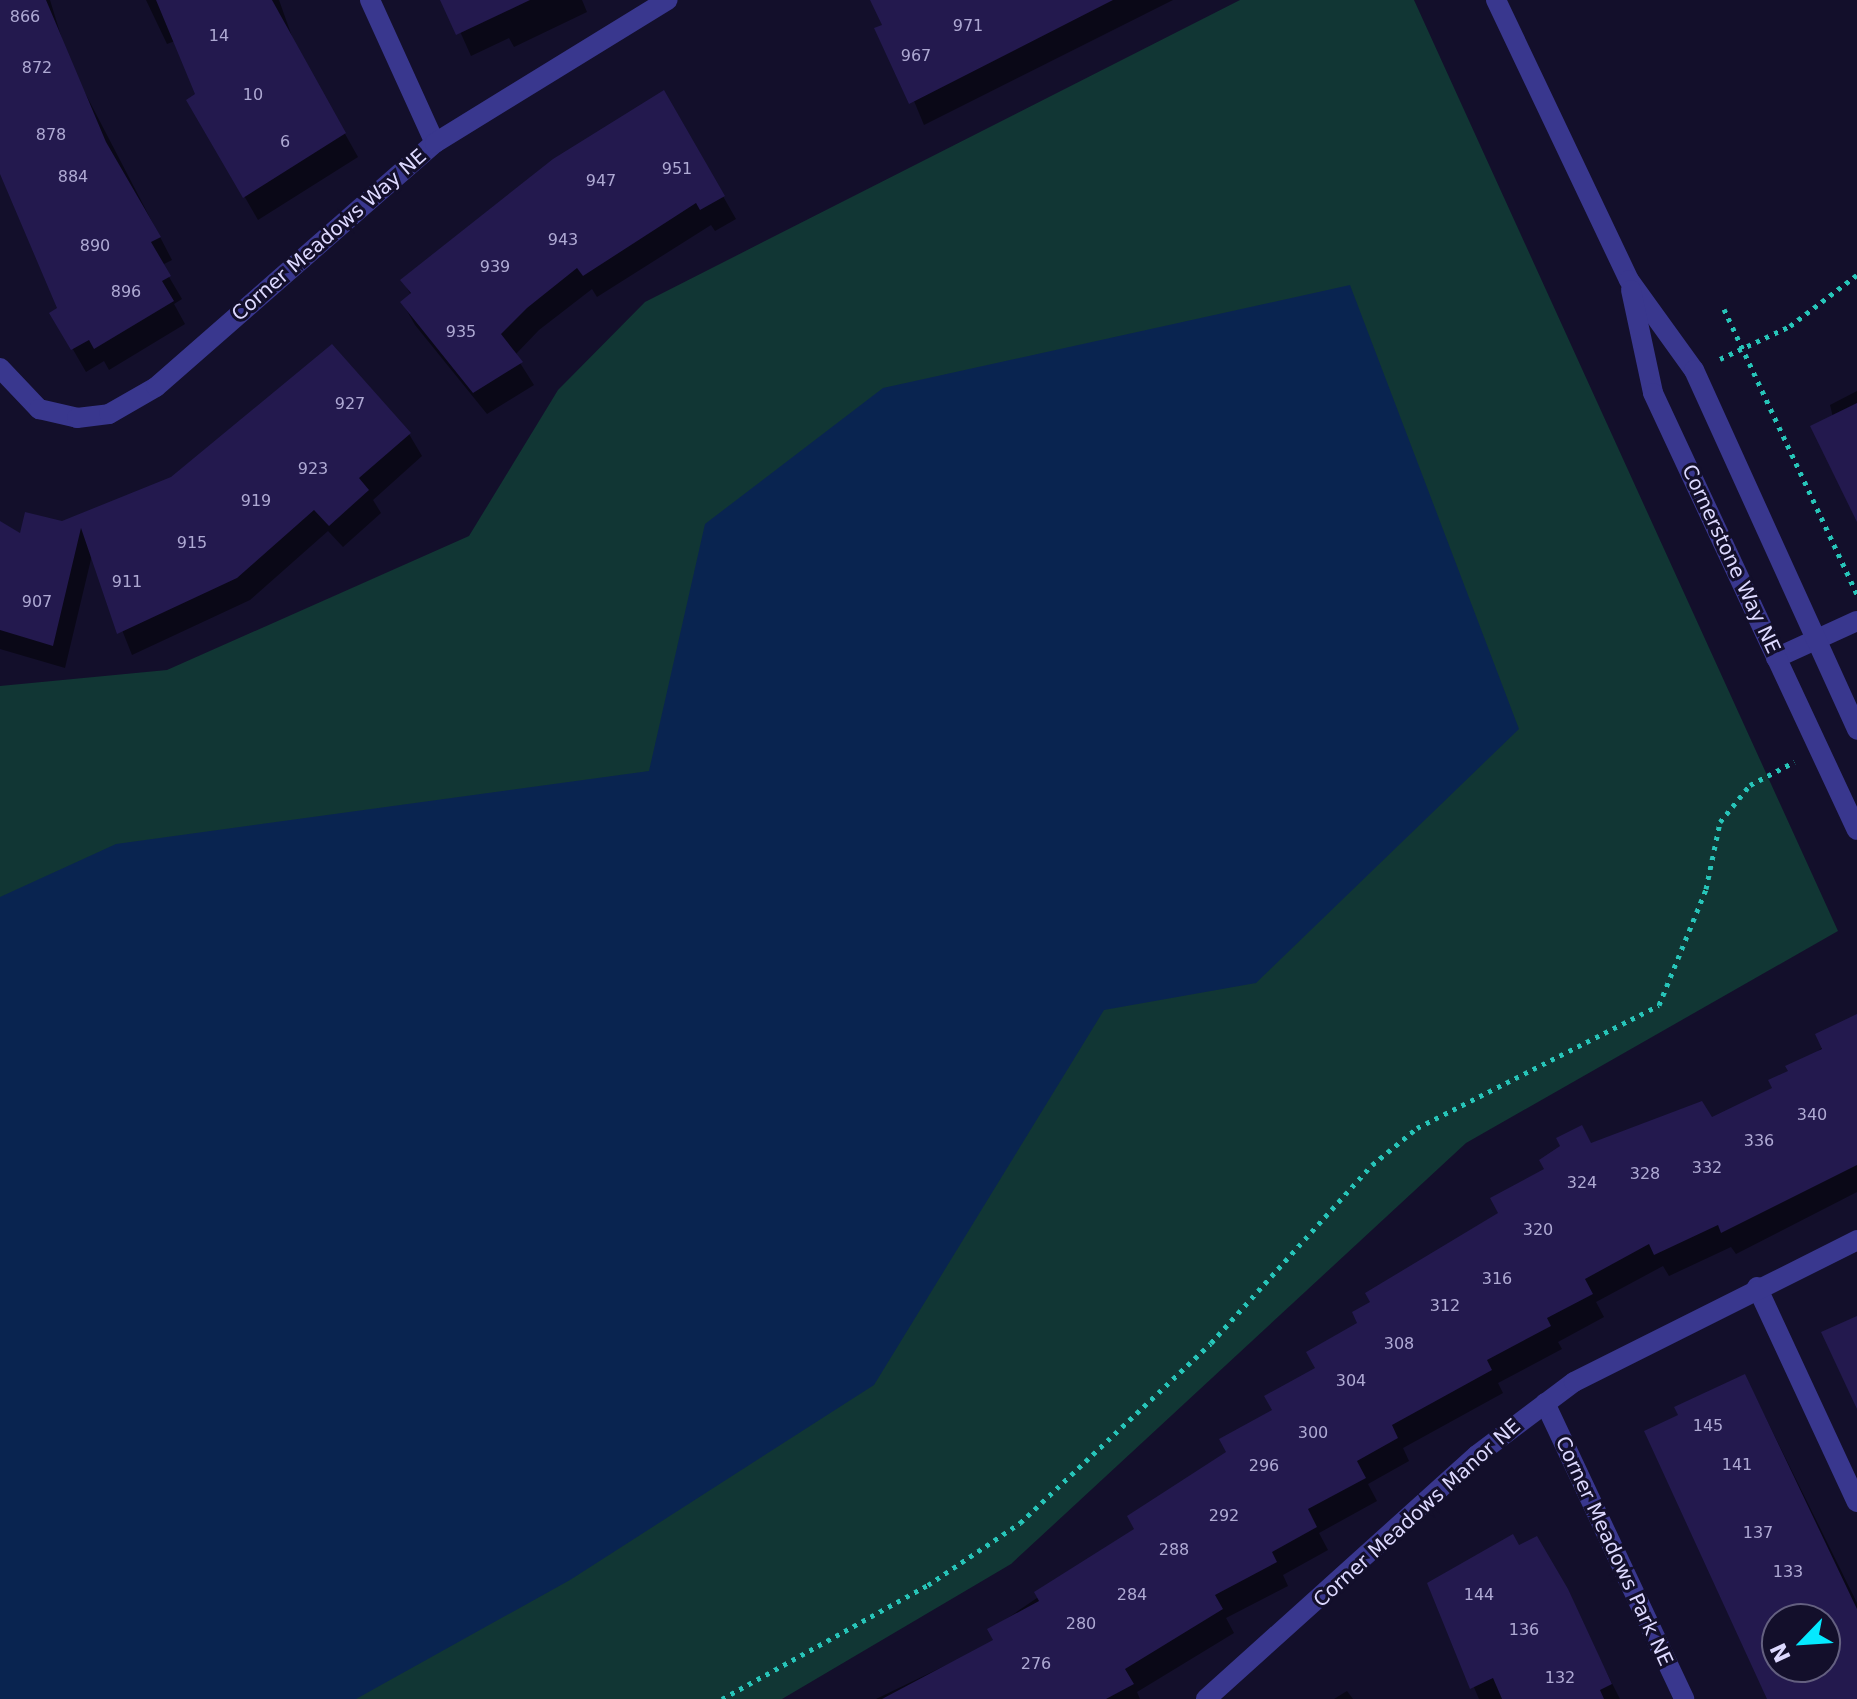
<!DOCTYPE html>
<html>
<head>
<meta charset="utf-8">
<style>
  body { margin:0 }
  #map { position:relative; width:1857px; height:1699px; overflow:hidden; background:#130f2b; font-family:"DejaVu Sans",sans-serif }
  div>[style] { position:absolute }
  .green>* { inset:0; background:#113634 }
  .water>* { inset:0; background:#092450 }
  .shadow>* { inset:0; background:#0007 }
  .building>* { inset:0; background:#23194e }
  .path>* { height:5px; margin-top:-2.5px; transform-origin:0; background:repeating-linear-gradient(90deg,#27c5b9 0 4px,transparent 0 10px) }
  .service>* { height:20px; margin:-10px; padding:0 10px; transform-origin:10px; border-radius:10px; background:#39378e }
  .minor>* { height:20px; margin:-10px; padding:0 10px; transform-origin:10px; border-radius:10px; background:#39378e }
  .tertiary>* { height:20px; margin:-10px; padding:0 10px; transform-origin:10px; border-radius:10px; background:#39378e }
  span { translate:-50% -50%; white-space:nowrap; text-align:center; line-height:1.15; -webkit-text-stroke:6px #130f2b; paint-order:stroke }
  .number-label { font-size:16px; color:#aea9d3 }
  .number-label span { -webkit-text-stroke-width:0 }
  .street-label { font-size:20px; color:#ddd9ff }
  .north { position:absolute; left:1761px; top:1603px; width:80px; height:80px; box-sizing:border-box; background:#130f2b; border:2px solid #646080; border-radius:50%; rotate:245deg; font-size:22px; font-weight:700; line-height:32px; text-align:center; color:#ddd9ff }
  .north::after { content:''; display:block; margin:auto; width:28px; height:36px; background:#05e9ff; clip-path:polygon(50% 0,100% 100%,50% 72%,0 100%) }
</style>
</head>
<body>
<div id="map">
  <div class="green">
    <div style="clip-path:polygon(1240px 0,1414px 0,1838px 931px,1466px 1143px,1011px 1564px,782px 1699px,0 1699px,0 686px,167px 670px,469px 536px,558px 390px,645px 302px)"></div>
  </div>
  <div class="water">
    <div style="clip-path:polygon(1350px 285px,1519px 729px,1256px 983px,1104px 1010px,874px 1385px,570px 1580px,356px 1699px,0 1699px,0 897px,116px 844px,649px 771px,705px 524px,883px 388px)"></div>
  </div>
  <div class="shadow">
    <div style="clip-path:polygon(0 0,50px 0,69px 62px,172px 260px,162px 265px,182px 299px,174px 304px,185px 324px,109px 370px,104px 361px,86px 372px,52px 313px,59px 309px,0 170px)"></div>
    <div style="clip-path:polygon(146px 0,279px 0,295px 45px,358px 157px,258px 220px,189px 100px,198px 95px,175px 41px,167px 44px)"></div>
    <div style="clip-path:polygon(446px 0,582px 0,587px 12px,514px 47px,509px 38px,471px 56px)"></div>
    <div style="clip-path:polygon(872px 0,1173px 0,924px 125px)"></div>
    <div style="clip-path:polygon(664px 93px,736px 219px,715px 231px,711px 225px,597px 297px,592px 289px,539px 330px,515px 355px,534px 385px,487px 414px,415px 325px,402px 302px,411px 295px,403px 281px)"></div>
    <div style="clip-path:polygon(1857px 391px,1857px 515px,1830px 405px)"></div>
    <div style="clip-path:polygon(409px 434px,422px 456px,373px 500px,381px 513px,343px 547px,328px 531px,250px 600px,132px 655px,92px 555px,65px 668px,0 649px,0 534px,16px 558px,62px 523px)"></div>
    <div style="clip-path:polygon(1857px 1017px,1857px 1192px,1736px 1254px,1731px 1247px,1669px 1276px,1663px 1266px,1596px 1302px,1604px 1317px,1558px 1342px,1562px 1349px,1498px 1383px,1503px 1393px,1403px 1448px,1409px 1461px,1368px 1484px,1377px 1501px,1319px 1533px,1328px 1550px,1283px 1575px,1288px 1586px,1226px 1618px,1234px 1633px,1137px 1692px,1140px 1699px,876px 1699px,996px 1641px,990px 1630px,1137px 1530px,1275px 1411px,1360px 1324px,1591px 1145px,1712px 1119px,1775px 1089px)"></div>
    <div style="clip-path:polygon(evenodd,1756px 1398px,1857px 1603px,1857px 1699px,1771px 1699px,1756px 1398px,1777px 1619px,1825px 1619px,1825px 1667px,1777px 1667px,1777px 1619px)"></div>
    <div style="clip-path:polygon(1518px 1548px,1549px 1560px,1620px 1699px,1479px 1699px,1430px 1584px)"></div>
    <div style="clip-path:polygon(1347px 1691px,1353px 1699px,1334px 1699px)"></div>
  </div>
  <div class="building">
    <div style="clip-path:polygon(0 0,46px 0,106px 142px,161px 237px,151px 242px,171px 276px,162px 281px,174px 301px,94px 349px,89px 340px,71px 350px,49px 313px,57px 308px,0 174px)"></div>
    <div style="clip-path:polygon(156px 0,272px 0,346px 133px,243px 198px,186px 100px,195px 94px)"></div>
    <div style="clip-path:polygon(440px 0,530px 0,456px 35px)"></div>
    <div style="clip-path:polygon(870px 0,1113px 0,909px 104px,874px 28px,882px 25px)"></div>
    <div style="clip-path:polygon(664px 90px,725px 196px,700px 210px,696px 203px,583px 276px,577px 268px,527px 308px,501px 334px,523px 362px,473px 393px,400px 302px,411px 293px,400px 280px,553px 159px)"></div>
    <div style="clip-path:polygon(332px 344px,411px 433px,359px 478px,369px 490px,329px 526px,314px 510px,237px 578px,117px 634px,81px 528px,53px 646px,0 630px,0 521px,20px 533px,25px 512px,62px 521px,171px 477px)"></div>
    <div style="clip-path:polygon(1857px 403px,1857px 522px,1810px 426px)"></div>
    <div style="clip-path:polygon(1857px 1014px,1857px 1165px,1721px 1233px,1718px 1225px,1654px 1255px,1649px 1244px,1585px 1279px,1593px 1294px,1547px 1318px,1551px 1326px,1487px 1360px,1492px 1370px,1392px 1425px,1398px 1438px,1357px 1461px,1366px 1478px,1308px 1509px,1317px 1527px,1272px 1552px,1277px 1562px,1215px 1595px,1223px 1609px,1125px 1669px,1134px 1684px,1106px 1699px,882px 1699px,993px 1640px,987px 1629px,1039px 1601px,1034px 1592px,1134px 1529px,1127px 1516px,1226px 1452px,1219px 1439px,1272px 1410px,1264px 1396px,1315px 1368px,1306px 1352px,1357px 1323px,1352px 1312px,1370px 1302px,1365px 1293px,1498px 1213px,1490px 1198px,1544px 1169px,1539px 1160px,1560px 1146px,1556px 1138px,1582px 1125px,1591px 1143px,1702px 1101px,1712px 1117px,1772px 1088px,1768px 1080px,1788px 1071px,1785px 1066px,1822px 1049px,1815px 1034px)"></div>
    <div style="clip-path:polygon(1857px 1316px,1857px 1409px,1821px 1332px)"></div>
    <div style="clip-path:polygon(evenodd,1745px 1374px,1857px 1609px,1857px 1699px,1767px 1699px,1644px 1431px,1678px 1415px,1674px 1407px,1745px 1374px,1777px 1619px,1825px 1619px,1825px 1667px,1777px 1667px,1777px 1619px)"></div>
    <div style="clip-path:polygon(1513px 1534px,1519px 1545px,1537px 1536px,1568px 1589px,1612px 1684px,1600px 1690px,1604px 1699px,1502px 1699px,1493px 1678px,1470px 1689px,1427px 1583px)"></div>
  </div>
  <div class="path">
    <div style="left:1724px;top:309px;width:315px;rotate:65deg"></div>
    <div style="left:1720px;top:359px;width:77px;rotate:-25.2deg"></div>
    <div style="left:1790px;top:326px;width:84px;rotate:-37.3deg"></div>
    <div style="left:722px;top:1699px;width:235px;rotate:-29deg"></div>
    <div style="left:928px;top:1585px;width:111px;rotate:-34deg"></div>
    <div style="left:1020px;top:1523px;width:262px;rotate:-43.3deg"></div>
    <div style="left:1211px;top:1343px;width:240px;rotate:-47.9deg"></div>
    <div style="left:1372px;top:1165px;width:58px;rotate:-39.4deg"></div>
    <div style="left:1417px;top:1128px;width:271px;rotate:-26.9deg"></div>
    <div style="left:1659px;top:1005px;width:125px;rotate:-67.9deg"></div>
    <div style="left:1706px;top:889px;width:68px;rotate:-78.2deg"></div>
    <div style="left:1720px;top:822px;width:48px;rotate:-51deg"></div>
    <div style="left:1750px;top:785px;width:50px;rotate:-27.6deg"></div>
  </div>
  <div class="service">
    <div style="left:1757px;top:1287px;width:237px;rotate:65.1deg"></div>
  </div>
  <div class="minor">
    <div style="left:370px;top:0;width:157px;rotate:65.6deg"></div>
    <div style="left:0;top:368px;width:57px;rotate:46.4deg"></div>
    <div style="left:39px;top:409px;width:39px;rotate:13deg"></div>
    <div style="left:77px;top:418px;width:32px;rotate:-7deg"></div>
    <div style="left:109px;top:414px;width:54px;rotate:-29.9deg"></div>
    <div style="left:156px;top:387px;width:371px;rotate:-41.2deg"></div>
    <div style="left:435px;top:143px;width:273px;rotate:-31.6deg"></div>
    <div style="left:1776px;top:658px;width:89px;rotate:-24.6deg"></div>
    <div style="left:1545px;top:1403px;width:327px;rotate:64.8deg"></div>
    <div style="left:1206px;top:1699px;width:365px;rotate:-42deg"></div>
    <div style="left:1477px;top:1455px;width:121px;rotate:-37deg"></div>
    <div style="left:1574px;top:1382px;width:317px;rotate:-26.6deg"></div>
  </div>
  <div class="tertiary">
    <div style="left:1496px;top:0;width:310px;rotate:64.6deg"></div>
    <div style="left:1629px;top:280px;width:111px;rotate:54.2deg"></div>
    <div style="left:1694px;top:370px;width:395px;rotate:65.6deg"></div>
    <div style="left:1631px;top:290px;width:105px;rotate:77.9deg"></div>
    <div style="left:1653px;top:393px;width:482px;rotate:65deg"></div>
  </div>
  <div class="number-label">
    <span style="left:25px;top:17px">866</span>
    <span style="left:968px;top:26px">971</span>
    <span style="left:219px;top:36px">14</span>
    <span style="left:916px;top:56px">967</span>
    <span style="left:37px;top:68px">872</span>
    <span style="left:253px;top:95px">10</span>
    <span style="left:51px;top:135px">878</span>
    <span style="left:285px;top:142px">6</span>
    <span style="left:677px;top:169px">951</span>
    <span style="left:73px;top:177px">884</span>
    <span style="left:601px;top:181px">947</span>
    <span style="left:563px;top:240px">943</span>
    <span style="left:95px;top:246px">890</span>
    <span style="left:495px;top:267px">939</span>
    <span style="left:126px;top:292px">896</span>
    <span style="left:461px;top:332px">935</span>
    <span style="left:350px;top:404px">927</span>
    <span style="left:313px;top:469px">923</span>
    <span style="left:256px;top:501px">919</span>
    <span style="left:192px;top:543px">915</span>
    <span style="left:127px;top:582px">911</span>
    <span style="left:37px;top:602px">907</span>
    <span style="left:1812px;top:1115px">340</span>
    <span style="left:1759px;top:1141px">336</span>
    <span style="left:1707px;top:1168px">332</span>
    <span style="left:1645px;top:1174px">328</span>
    <span style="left:1582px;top:1183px">324</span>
    <span style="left:1538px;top:1230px">320</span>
    <span style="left:1497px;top:1279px">316</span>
    <span style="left:1445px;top:1306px">312</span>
    <span style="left:1399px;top:1344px">308</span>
    <span style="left:1351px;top:1381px">304</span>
    <span style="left:1708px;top:1426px">145</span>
    <span style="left:1313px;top:1433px">300</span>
    <span style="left:1737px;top:1465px">141</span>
    <span style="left:1264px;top:1466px">296</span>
    <span style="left:1224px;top:1516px">292</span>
    <span style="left:1758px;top:1533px">137</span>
    <span style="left:1174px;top:1550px">288</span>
    <span style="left:1788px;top:1572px">133</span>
    <span style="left:1132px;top:1595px">284</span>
    <span style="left:1479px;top:1595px">144</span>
    <span style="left:1081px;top:1624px">280</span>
    <span style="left:1524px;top:1630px">136</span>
    <span style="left:1036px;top:1664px">276</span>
    <span style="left:1560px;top:1678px">132</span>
  </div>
  <div class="street-label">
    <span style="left:329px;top:235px;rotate:-41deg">Corner Meadows Way NE</span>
    <span style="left:1731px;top:559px;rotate:65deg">Cornerstone Way NE</span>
    <span style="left:1417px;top:1513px;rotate:-42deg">Corner Meadows Manor NE</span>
    <span style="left:1614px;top:1551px;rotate:65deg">Corner Meadows Park NE</span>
  </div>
  <div class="north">N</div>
</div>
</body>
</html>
